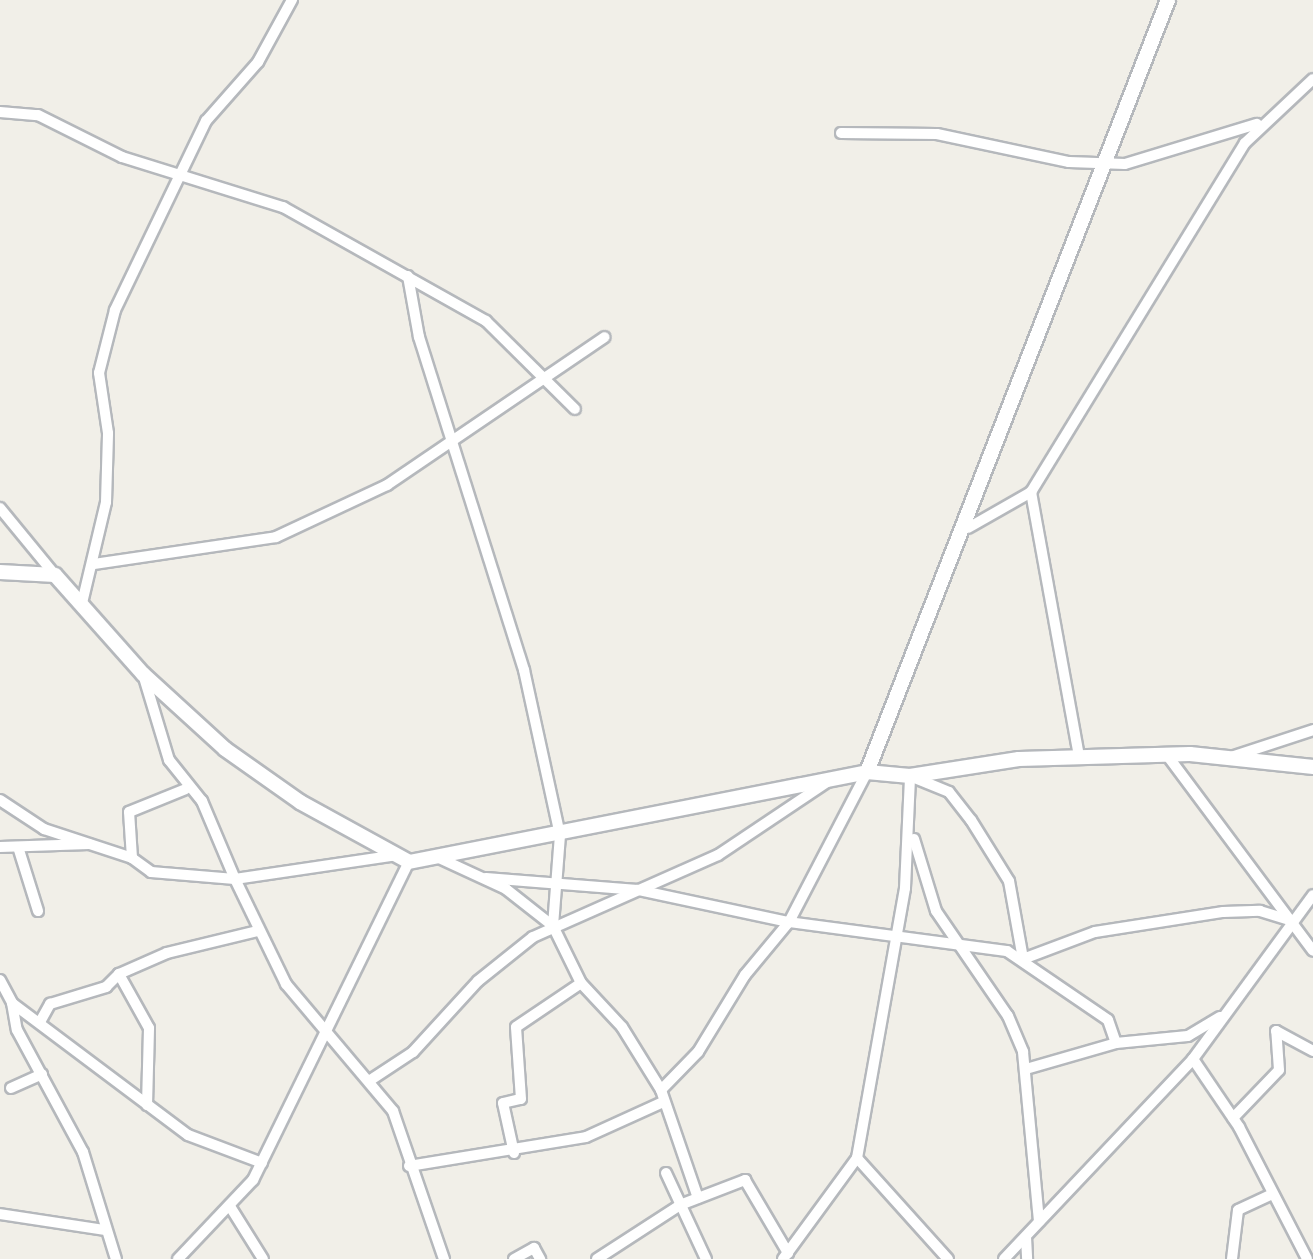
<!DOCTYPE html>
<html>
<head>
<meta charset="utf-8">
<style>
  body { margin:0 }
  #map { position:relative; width:1313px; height:1259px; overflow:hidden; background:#f1efe8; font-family:"Fira Sans",sans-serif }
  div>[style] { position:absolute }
  .roads { filter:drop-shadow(2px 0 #b5b8bc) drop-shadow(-2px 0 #b5b8bc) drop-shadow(0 2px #b5b8bc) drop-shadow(0 -2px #b5b8bc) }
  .minor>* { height:10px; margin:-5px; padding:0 5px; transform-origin:5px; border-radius:5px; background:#fff }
  .tertiary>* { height:14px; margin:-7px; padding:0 7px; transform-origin:7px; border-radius:7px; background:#fff }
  span { translate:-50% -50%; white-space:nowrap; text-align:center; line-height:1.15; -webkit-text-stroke:6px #fff; paint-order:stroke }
</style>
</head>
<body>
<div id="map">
  <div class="roads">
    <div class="minor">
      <div style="left:0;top:112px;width:38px;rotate:5deg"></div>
      <div style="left:38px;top:115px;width:94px;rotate:26.6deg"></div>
      <div style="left:122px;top:157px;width:169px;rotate:17.3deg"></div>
      <div style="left:283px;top:207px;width:233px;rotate:29.3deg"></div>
      <div style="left:486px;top:321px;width:125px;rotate:44.7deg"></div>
      <div style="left:841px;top:133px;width:96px;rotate:0.6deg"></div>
      <div style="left:937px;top:134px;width:135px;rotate:12deg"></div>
      <div style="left:1069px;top:162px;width:56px;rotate:2deg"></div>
      <div style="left:1125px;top:164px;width:138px;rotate:-16.9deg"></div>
      <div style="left:408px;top:276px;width:62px;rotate:79.8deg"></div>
      <div style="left:419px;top:337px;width:349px;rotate:72.5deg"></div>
      <div style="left:524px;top:670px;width:169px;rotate:77.7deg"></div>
      <div style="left:560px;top:835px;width:91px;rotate:94.4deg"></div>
      <div style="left:1031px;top:492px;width:269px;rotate:79.7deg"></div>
      <div style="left:0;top:508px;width:87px;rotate:50.6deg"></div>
      <div style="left:968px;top:528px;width:73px;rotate:-29.7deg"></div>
      <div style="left:1031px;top:492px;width:409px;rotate:-58.5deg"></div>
      <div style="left:1245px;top:143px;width:93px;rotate:-43.3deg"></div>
      <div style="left:94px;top:564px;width:184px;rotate:-8.4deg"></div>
      <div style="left:276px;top:537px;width:123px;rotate:-25.1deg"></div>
      <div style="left:387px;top:485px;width:263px;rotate:-34.2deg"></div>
      <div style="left:82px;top:603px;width:104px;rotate:-76.6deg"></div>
      <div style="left:106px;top:502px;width:69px;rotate:-88.3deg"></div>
      <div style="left:108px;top:433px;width:61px;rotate:-98.5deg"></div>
      <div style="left:99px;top:373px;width:65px;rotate:-75.7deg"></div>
      <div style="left:115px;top:310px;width:210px;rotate:-64.3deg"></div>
      <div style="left:206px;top:121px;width:79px;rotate:-48.6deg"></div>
      <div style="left:258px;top:62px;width:71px;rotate:-61.3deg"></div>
      <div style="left:143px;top:674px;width:90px;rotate:73.2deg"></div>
      <div style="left:169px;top:760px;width:53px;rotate:51.2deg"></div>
      <div style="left:202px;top:801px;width:85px;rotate:67.1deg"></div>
      <div style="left:235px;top:879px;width:164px;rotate:-8.4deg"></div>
      <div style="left:1167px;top:755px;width:244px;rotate:53.3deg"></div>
      <div style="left:1231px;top:757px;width:86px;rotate:-18.2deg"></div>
      <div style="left:0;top:800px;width:53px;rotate:33.4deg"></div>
      <div style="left:44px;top:829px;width:93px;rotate:18.2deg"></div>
      <div style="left:132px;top:858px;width:24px;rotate:36deg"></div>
      <div style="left:151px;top:872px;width:84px;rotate:4.8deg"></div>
      <div style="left:235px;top:879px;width:117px;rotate:64.1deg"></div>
      <div style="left:286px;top:984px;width:166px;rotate:49.9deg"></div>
      <div style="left:393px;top:1111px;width:157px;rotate:71deg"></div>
      <div style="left:914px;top:839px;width:75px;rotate:73deg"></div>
      <div style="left:936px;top:911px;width:127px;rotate:55.6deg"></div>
      <div style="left:1008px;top:1016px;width:39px;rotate:67deg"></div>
      <div style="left:1023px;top:1052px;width:170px;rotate:84.6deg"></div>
      <div style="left:0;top:847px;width:89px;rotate:-1.9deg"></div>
      <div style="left:19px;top:850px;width:64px;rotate:72.7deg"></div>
      <div style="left:132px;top:858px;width:46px;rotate:-93.7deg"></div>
      <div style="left:129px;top:812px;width:61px;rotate:-22deg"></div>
      <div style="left:439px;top:858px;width:74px;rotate:24.8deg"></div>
      <div style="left:506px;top:889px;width:60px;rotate:38.2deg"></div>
      <div style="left:553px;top:926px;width:64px;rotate:63.8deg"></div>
      <div style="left:581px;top:983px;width:60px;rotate:47deg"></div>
      <div style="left:622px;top:1027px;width:74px;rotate:58.2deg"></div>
      <div style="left:661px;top:1090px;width:114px;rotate:71.1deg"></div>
      <div style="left:486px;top:878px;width:152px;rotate:4.5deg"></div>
      <div style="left:638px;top:890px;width:154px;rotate:12deg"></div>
      <div style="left:789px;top:922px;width:220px;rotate:7.6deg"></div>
      <div style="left:1007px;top:951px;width:122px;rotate:34.3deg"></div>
      <div style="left:1108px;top:1020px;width:24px;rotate:71deg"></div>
      <div style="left:1116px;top:1043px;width:72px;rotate:-5.6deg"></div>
      <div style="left:1188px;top:1036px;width:37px;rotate:-31deg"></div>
      <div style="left:1023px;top:959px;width:77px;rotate:-20.6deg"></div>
      <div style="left:1095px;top:932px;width:130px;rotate:-8.9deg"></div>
      <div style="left:1223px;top:912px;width:37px;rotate:-2deg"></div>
      <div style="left:1260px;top:911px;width:34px;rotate:17deg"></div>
      <div style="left:0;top:980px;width:26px;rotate:62deg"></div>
      <div style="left:12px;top:1003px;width:220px;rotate:36.9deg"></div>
      <div style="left:188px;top:1135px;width:79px;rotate:20.7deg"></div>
      <div style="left:12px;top:1003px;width:27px;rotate:80deg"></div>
      <div style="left:17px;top:1030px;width:139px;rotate:61.6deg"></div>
      <div style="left:83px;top:1152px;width:112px;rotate:72.9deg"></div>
      <div style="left:40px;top:1022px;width:21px;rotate:-61deg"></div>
      <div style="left:50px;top:1004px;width:59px;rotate:-16.9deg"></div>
      <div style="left:106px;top:987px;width:18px;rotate:-45deg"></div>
      <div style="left:1193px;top:1059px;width:82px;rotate:55.9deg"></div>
      <div style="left:1239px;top:1127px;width:148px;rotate:62.7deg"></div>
      <div style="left:1026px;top:1069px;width:94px;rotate:-16.1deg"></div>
      <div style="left:369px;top:1081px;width:53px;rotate:-33.4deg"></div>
      <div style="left:413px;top:1052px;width:96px;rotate:-47.5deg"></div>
      <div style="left:478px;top:981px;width:70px;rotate:-38.7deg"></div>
      <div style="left:533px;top:937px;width:202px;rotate:-23.9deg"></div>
      <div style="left:718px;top:855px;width:131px;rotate:-33.8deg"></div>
      <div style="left:11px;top:1088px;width:34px;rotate:-24deg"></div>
      <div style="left:661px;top:1090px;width:53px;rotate:-45.8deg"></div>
      <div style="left:698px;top:1052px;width:90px;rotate:-58.6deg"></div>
      <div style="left:745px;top:975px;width:69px;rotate:-50.3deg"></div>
      <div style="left:789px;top:922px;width:169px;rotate:-62.5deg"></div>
      <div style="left:147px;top:1105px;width:77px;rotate:-88.5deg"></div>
      <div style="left:149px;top:1028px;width:62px;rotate:-119.1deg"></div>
      <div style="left:119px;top:974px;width:52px;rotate:-23.6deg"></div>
      <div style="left:167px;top:953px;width:93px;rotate:-13.7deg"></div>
      <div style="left:1233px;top:1118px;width:66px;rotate:-46.2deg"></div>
      <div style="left:1279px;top:1070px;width:39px;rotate:-94deg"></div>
      <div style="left:1276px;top:1031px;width:42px;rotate:28.4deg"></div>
      <div style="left:514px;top:1153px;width:51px;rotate:-102.4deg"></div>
      <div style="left:503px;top:1103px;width:18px;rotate:-13deg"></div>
      <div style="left:521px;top:1099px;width:72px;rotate:-94deg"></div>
      <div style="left:516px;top:1027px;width:78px;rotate:-34.1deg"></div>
      <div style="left:857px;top:1158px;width:136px;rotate:48deg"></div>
      <div style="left:409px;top:1166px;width:179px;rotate:-9.3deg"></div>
      <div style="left:586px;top:1137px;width:85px;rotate:-24.4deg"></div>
      <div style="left:666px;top:1173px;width:95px;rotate:65.1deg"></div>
      <div style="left:231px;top:1208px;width:60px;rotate:57.9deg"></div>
      <div style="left:0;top:1214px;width:105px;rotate:8.7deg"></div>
      <div style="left:1026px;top:1237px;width:22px;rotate:87deg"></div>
      <div style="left:178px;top:1259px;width:109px;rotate:-46.5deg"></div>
      <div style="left:253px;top:1180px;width:354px;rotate:-63.9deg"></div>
      <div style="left:514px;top:1259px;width:23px;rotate:-29deg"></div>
      <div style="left:534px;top:1248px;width:13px;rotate:61deg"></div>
      <div style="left:597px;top:1259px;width:99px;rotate:-33deg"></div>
      <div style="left:680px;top:1205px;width:70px;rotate:-21deg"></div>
      <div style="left:745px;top:1180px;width:85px;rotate:59.5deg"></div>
      <div style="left:783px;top:1259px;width:125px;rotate:-53.8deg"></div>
      <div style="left:857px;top:1158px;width:274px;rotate:-79.9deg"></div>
      <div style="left:905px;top:888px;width:112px;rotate:-87.4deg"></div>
      <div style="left:910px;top:776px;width:42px;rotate:22.3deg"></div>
      <div style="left:949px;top:792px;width:36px;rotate:52deg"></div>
      <div style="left:971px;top:820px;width:72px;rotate:58.1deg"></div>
      <div style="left:1009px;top:881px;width:79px;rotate:79.8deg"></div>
      <div style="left:1004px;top:1259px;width:275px;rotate:-46.6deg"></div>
      <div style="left:1193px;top:1059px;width:203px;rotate:-53.8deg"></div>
      <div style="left:1232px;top:1259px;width:49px;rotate:-83deg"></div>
      <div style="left:1238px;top:1210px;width:38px;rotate:-25deg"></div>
    </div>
    <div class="tertiary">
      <div style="left:0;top:572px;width:55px;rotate:3.1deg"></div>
      <div style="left:55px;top:575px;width:132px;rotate:48.4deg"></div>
      <div style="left:143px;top:674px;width:111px;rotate:42.4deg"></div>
      <div style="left:225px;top:749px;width:92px;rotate:35.2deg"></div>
      <div style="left:300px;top:802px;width:124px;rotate:28.8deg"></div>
      <div style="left:409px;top:862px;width:467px;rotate:-11.1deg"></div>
      <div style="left:867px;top:772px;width:43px;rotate:5.3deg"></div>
      <div style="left:910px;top:776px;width:110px;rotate:-8.9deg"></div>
      <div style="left:1019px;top:759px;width:171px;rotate:-1.7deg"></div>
      <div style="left:1190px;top:754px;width:124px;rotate:6deg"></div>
      <div style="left:867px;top:772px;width:829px;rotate:-68.7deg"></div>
    </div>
  </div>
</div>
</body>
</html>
